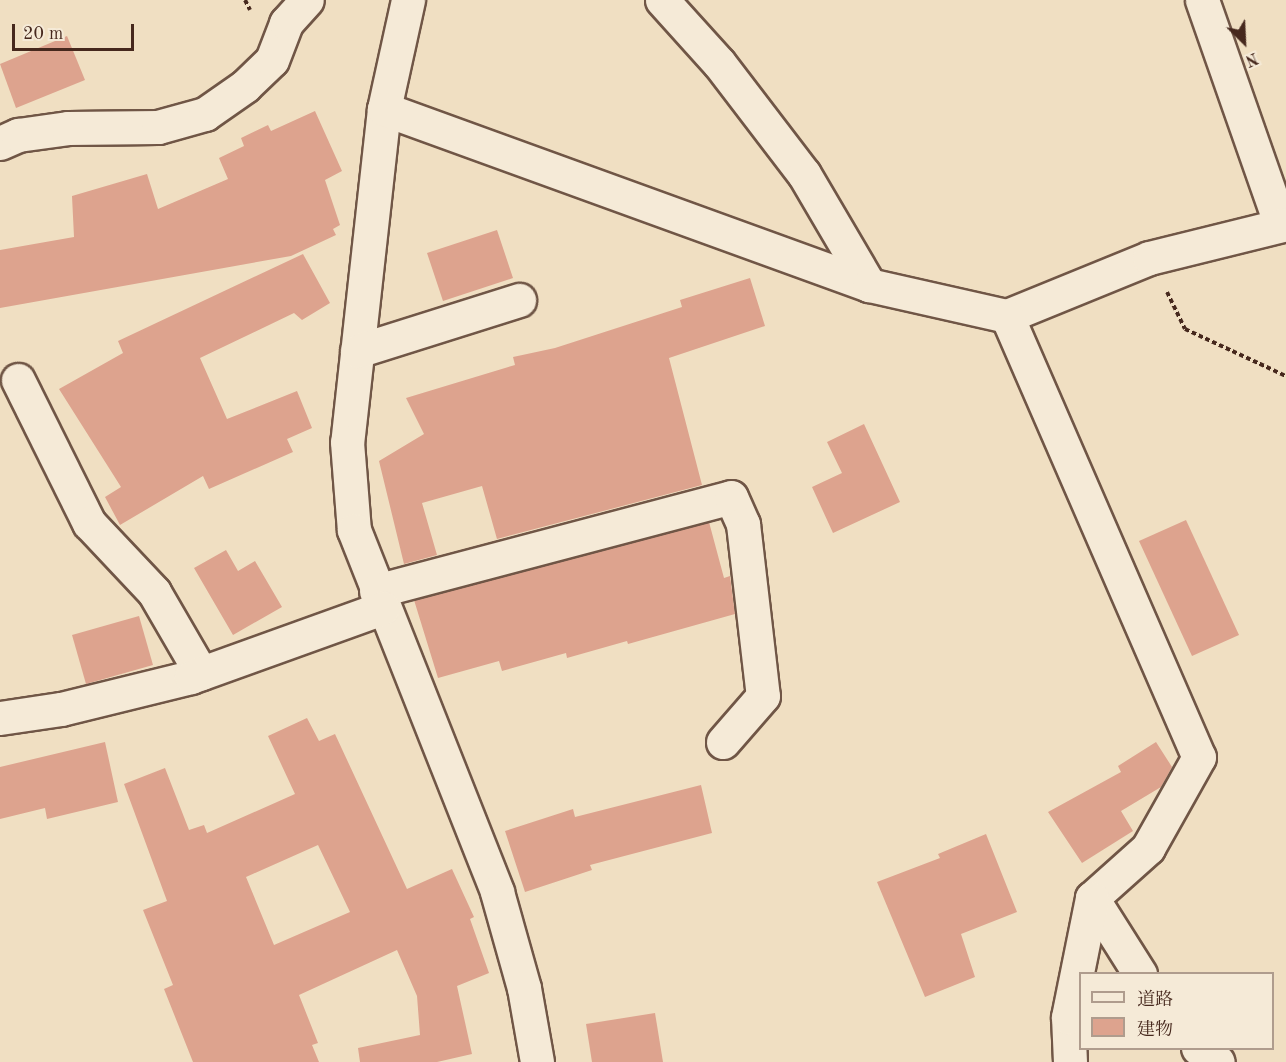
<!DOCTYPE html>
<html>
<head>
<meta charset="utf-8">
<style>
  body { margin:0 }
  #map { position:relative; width:1286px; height:1062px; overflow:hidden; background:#f0dfc2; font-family:"Old Standard TT","Noto Serif JP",serif }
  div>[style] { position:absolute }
  .building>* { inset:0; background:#dda38e }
  .path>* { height:4px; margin-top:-2px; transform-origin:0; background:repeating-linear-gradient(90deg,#46281d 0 4.5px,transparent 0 7.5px) }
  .roads { filter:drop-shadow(2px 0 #705646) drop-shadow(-2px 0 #705646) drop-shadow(0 2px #705646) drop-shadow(0 -2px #705646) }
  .minor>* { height:33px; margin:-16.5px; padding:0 16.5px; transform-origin:16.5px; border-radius:16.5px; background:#f5ead7 }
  span { translate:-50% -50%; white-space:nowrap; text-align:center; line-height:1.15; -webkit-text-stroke:4.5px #f5ead7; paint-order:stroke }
  .legend { position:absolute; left:1079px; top:972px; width:195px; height:78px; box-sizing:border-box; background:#f5ead7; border:2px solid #af9c8d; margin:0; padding:8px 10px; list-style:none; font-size:18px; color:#46281d }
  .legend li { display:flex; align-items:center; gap:12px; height:30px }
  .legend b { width:30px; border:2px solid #af9c8d }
  .north { position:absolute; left:1214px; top:12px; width:60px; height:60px; -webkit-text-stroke:4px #f5ead7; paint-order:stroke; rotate:156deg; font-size:16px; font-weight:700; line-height:24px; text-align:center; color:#46281d }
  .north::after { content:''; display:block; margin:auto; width:21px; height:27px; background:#46281d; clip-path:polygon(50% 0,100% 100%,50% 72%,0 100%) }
  .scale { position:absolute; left:12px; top:24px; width:122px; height:27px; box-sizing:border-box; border:3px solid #46281d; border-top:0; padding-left:8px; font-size:18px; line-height:21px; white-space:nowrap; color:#46281d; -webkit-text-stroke:4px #f5ead7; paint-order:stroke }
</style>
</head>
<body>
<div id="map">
  <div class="building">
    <div style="clip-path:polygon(67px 36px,85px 80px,16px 108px,0 64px)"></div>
    <div style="clip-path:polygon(315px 111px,342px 171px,325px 180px,340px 225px,333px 229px,336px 235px,291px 256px,0 308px,0 250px,74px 237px,72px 196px,147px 174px,158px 209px,228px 179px,219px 158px,244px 146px,241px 138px,268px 125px,271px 131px)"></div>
    <div style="clip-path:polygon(497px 230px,513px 278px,443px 301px,427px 253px)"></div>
    <div style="clip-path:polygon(303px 254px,330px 303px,302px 320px,294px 313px,200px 358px,227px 419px,297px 391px,312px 428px,287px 439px,293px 452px,209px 489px,203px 476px,120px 525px,105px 497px,121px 487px,59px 389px,123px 353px,118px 341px)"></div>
    <div style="clip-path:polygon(750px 278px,765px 326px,669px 358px,702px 485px,497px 539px,482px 486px,422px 503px,437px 555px,404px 564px,379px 461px,424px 434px,406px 398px,515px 365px,513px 357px,555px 348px,682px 307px,680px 300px)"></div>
    <div style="clip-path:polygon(864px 424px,900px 502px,833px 533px,812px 487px,842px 473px,827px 442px)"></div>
    <div style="clip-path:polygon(1186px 520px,1239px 635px,1192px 656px,1139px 541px)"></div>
    <div style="clip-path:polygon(709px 522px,724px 578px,730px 576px,735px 614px,628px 644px,627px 641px,567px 658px,566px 653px,502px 671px,499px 661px,438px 678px,414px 600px)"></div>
    <div style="clip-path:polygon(226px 550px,238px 571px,255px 561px,282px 607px,233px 635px,194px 568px)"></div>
    <div style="clip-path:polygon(139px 616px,153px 665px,86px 684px,72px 635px)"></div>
    <div style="clip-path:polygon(evenodd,307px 718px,319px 741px,335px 734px,407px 889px,452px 869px,474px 917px,470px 919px,489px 973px,457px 986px,472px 1054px,437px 1062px,360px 1062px,358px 1048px,420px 1035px,417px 996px,397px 950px,299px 995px,318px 1043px,312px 1045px,319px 1062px,193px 1062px,164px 989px,173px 985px,143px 910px,167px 901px,124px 784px,165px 768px,189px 830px,204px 825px,207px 833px,295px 794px,268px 736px,307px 718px,318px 845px,350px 912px,274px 945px,246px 877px,318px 845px)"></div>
    <div style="clip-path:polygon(105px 742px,118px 802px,47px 819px,45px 808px,0 819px,0 767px)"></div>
    <div style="clip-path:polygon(1156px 742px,1172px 767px,1161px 787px,1121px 811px,1133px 831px,1082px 863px,1048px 812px,1121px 772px,1118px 766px)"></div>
    <div style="clip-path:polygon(701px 785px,712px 833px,590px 865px,592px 870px,525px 892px,505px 831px,573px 809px,575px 817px)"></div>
    <div style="clip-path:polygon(986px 834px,1017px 912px,961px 934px,975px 977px,925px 997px,877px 882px,940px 858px,938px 854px)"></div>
    <div style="clip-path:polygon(655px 1013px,663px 1062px,592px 1062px,586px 1024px)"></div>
  </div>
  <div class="path">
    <div style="left:245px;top:0;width:11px;rotate:63deg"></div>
    <div style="left:1167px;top:292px;width:41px;rotate:64.1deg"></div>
    <div style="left:1185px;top:329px;width:111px;rotate:25deg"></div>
  </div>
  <div class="roads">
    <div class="minor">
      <div style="left:408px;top:0;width:112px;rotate:102.4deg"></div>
      <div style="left:384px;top:109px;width:335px;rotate:96.3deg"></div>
      <div style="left:347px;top:442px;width:88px;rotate:85.5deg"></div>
      <div style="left:354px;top:530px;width:389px;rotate:68.4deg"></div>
      <div style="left:497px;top:892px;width:100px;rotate:74.3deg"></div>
      <div style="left:524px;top:988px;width:75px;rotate:80deg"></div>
      <div style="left:662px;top:0;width:85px;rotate:47.9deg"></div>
      <div style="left:719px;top:63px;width:140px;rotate:52.6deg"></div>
      <div style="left:804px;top:174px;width:129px;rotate:59.6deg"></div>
      <div style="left:1202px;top:0;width:238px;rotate:70.7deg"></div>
      <div style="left:384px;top:109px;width:516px;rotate:19.95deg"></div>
      <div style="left:869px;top:285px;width:141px;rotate:12.7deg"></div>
      <div style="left:1007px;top:316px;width:153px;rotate:-22.2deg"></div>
      <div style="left:1149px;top:258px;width:141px;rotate:-13.9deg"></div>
      <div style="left:0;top:143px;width:20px;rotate:-24deg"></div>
      <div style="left:18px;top:135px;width:50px;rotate:-8deg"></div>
      <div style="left:68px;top:128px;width:90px;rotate:-0.6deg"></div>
      <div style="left:158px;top:127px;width:49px;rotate:-15.5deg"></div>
      <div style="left:205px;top:114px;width:49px;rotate:-35deg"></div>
      <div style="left:245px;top:86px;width:37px;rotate:-44deg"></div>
      <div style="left:272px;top:60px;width:40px;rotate:-69deg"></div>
      <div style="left:286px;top:23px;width:31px;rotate:-48deg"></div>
      <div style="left:1007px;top:316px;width:481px;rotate:66.5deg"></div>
      <div style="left:1199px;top:757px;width:104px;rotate:119.3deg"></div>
      <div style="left:1148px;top:848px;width:75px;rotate:138.2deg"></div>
      <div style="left:1092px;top:898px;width:90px;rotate:57.7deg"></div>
      <div style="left:357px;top:351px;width:170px;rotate:-17.5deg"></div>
      <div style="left:18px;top:380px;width:160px;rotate:63.6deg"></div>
      <div style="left:89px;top:523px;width:95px;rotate:46.7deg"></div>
      <div style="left:154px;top:592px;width:94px;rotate:59.9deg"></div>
      <div style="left:376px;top:591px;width:367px;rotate:-14.8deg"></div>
      <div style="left:731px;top:497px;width:30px;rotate:66deg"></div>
      <div style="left:743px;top:524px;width:173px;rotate:83.4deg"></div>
      <div style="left:763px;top:696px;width:61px;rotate:131deg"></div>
      <div style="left:0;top:718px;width:62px;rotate:-8.4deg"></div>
      <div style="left:61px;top:709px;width:134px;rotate:-13.8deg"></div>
      <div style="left:191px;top:677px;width:204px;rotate:-19.8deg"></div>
      <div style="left:1198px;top:1048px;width:24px;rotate:35deg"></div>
      <div style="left:1070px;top:1062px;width:45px;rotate:-92.5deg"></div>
      <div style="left:1068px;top:1017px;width:121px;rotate:-78.6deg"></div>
    </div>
  </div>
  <ul class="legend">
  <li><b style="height:8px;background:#f5ead7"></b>道路</li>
  <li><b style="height:16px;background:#dda38e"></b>建物</li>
  </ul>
  <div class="north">N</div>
  <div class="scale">20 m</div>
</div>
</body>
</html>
